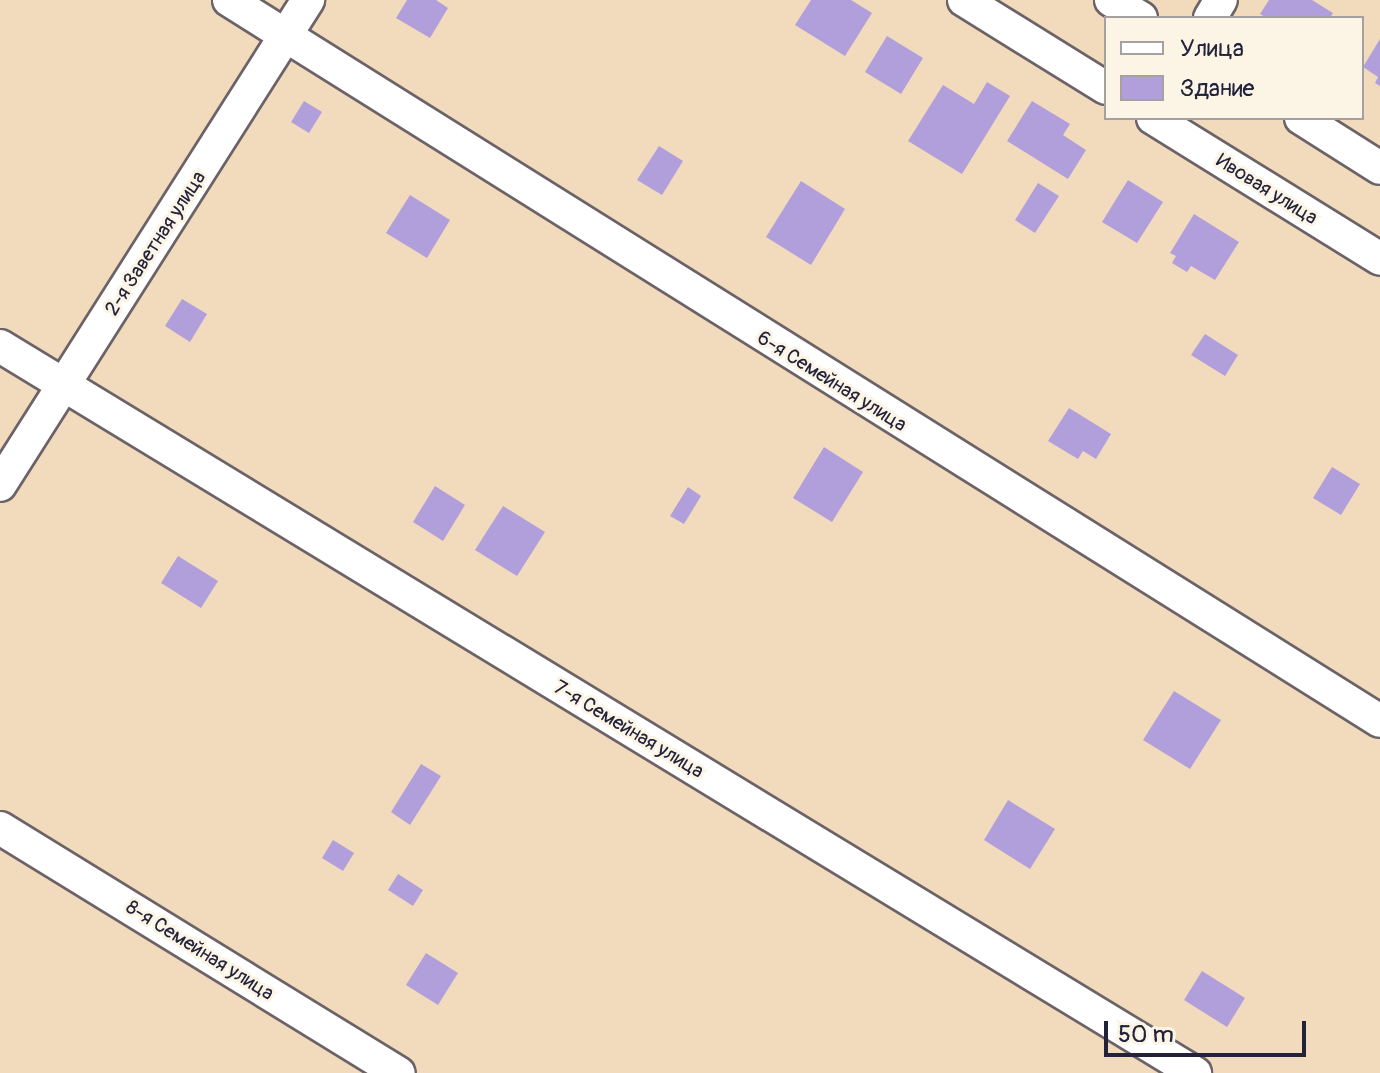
<!DOCTYPE html>
<html>
<head>
<meta charset="utf-8">
<style>
  body { margin:0 }
  #map { position:relative; width:1380px; height:1073px; overflow:hidden; background:#f2dbbc; font-family:Pangolin,sans-serif }
  div>[style] { position:absolute }
  .building>* { inset:0; background:#b19fdc }
  .roads { filter:drop-shadow(2px 0 #6b6368) drop-shadow(-2px 0 #6b6368) drop-shadow(0 2px #6b6368) drop-shadow(0 -2px #6b6368) }
  .minor>* { height:32px; margin:-16px; padding:0 16px; transform-origin:16px; border-radius:16px; background:#fff }
  span { translate:-50% -50%; white-space:nowrap; text-align:center; line-height:1.15; -webkit-text-stroke:6px #fcf5e5; paint-order:stroke }
  .street-label { font-size:20px; color:#22223b }
  .legend { position:absolute; left:1104px; top:16px; width:260px; height:104px; box-sizing:border-box; background:#fcf5e5; border:2px solid #a5a1a1; margin:0; padding:10px 14px; list-style:none; font-size:24px; color:#22223b }
  .legend li { display:flex; align-items:center; gap:16px; height:40px }
  .legend b { width:40px; border:2px solid #a5a1a1 }
  .scale { position:absolute; left:1104px; top:1021px; width:202px; height:36px; box-sizing:border-box; border:4px solid #22223b; border-top:0; padding-left:10px; font-size:24px; line-height:28px; white-space:nowrap; color:#22223b; -webkit-text-stroke:6px #fcf5e5; paint-order:stroke }
</style>
</head>
<body>
<div id="map">
  <div class="building">
    <div style="clip-path:polygon(407px 0,436px 0,448px 8px,430px 38px,396px 18px)"></div>
    <div style="clip-path:polygon(811px 0,851px 0,872px 13px,845px 56px,795px 25px)"></div>
    <div style="clip-path:polygon(1269px 0,1312px 0,1333px 13px,1330px 18px,1267px 18px,1260px 14px)"></div>
    <div style="clip-path:polygon(887px 36px,923px 58px,901px 94px,865px 72px)"></div>
    <div style="clip-path:polygon(1380px 39px,1380px 86px,1375px 83px,1378px 77px,1363px 67px)"></div>
    <div style="clip-path:polygon(987px 82px,1010px 96px,962px 174px,908px 141px,943px 85px,974px 104px)"></div>
    <div style="clip-path:polygon(304px 101px,322px 112px,309px 133px,291px 122px)"></div>
    <div style="clip-path:polygon(1032px 101px,1070px 124px,1063px 135px,1086px 150px,1068px 179px,1007px 141px)"></div>
    <div style="clip-path:polygon(659px 146px,683px 161px,662px 195px,637px 180px)"></div>
    <div style="clip-path:polygon(1128px 180px,1163px 202px,1137px 243px,1102px 222px)"></div>
    <div style="clip-path:polygon(801px 181px,845px 209px,811px 265px,766px 237px)"></div>
    <div style="clip-path:polygon(1038px 183px,1059px 196px,1035px 233px,1015px 220px)"></div>
    <div style="clip-path:polygon(410px 195px,450px 220px,427px 258px,386px 233px)"></div>
    <div style="clip-path:polygon(1194px 214px,1239px 242px,1215px 280px,1191px 266px,1187px 272px,1172px 263px,1176px 256px,1170px 253px)"></div>
    <div style="clip-path:polygon(182px 299px,207px 314px,190px 342px,165px 326px)"></div>
    <div style="clip-path:polygon(1205px 334px,1238px 355px,1225px 376px,1191px 355px)"></div>
    <div style="clip-path:polygon(1069px 408px,1111px 434px,1096px 459px,1083px 451px,1078px 459px,1048px 441px)"></div>
    <div style="clip-path:polygon(824px 447px,863px 472px,832px 522px,793px 498px)"></div>
    <div style="clip-path:polygon(1332px 467px,1360px 484px,1341px 515px,1313px 498px)"></div>
    <div style="clip-path:polygon(435px 486px,465px 505px,443px 541px,413px 522px)"></div>
    <div style="clip-path:polygon(688px 487px,701px 496px,684px 524px,670px 516px)"></div>
    <div style="clip-path:polygon(503px 506px,545px 532px,517px 576px,475px 550px)"></div>
    <div style="clip-path:polygon(178px 556px,218px 581px,201px 608px,161px 583px)"></div>
    <div style="clip-path:polygon(1174px 691px,1221px 720px,1190px 769px,1143px 740px)"></div>
    <div style="clip-path:polygon(421px 764px,441px 776px,410px 825px,391px 812px)"></div>
    <div style="clip-path:polygon(1008px 800px,1055px 829px,1030px 869px,984px 840px)"></div>
    <div style="clip-path:polygon(333px 840px,354px 853px,343px 871px,322px 858px)"></div>
    <div style="clip-path:polygon(398px 874px,423px 890px,413px 906px,388px 890px)"></div>
    <div style="clip-path:polygon(426px 953px,458px 973px,438px 1005px,406px 985px)"></div>
    <div style="clip-path:polygon(1202px 971px,1245px 998px,1227px 1027px,1184px 1000px)"></div>
  </div>
  <div class="roads">
    <div class="minor">
      <div style="left:229px;top:0;width:1358px;rotate:32.06deg"></div>
      <div style="left:964px;top:0;width:167px;rotate:31.8deg"></div>
      <div style="left:1111px;top:0;width:35px;rotate:31deg"></div>
      <div style="left:1210px;top:18px;width:21px;rotate:-59deg"></div>
      <div style="left:1153px;top:118px;width:267px;rotate:31.8deg"></div>
      <div style="left:1301px;top:118px;width:93px;rotate:32.3deg"></div>
      <div style="left:0;top:346px;width:1399px;rotate:31.32deg"></div>
      <div style="left:0;top:485px;width:575px;rotate:-57.58deg"></div>
      <div style="left:0;top:828px;width:468px;rotate:31.6deg"></div>
    </div>
  </div>
  <div class="street-label">
    <span style="left:1267px;top:189px;rotate:32deg">Ивовая улица</span>
    <span style="left:155px;top:243px;rotate:-57deg">2-я Заветная улица</span>
    <span style="left:832px;top:381px;rotate:32deg">6-я Семейная улица</span>
    <span style="left:629px;top:729px;rotate:31deg">7-я Семейная улица</span>
    <span style="left:200px;top:950px;rotate:32deg">8-я Семейная улица</span>
  </div>
  <ul class="legend">
  <li><b style="height:10px;background:#fff"></b>Улица</li>
  <li><b style="height:22px;background:#b19fdc"></b>Здание</li>
  </ul>
  <div class="scale">50 m</div>
</div>
</body>
</html>
